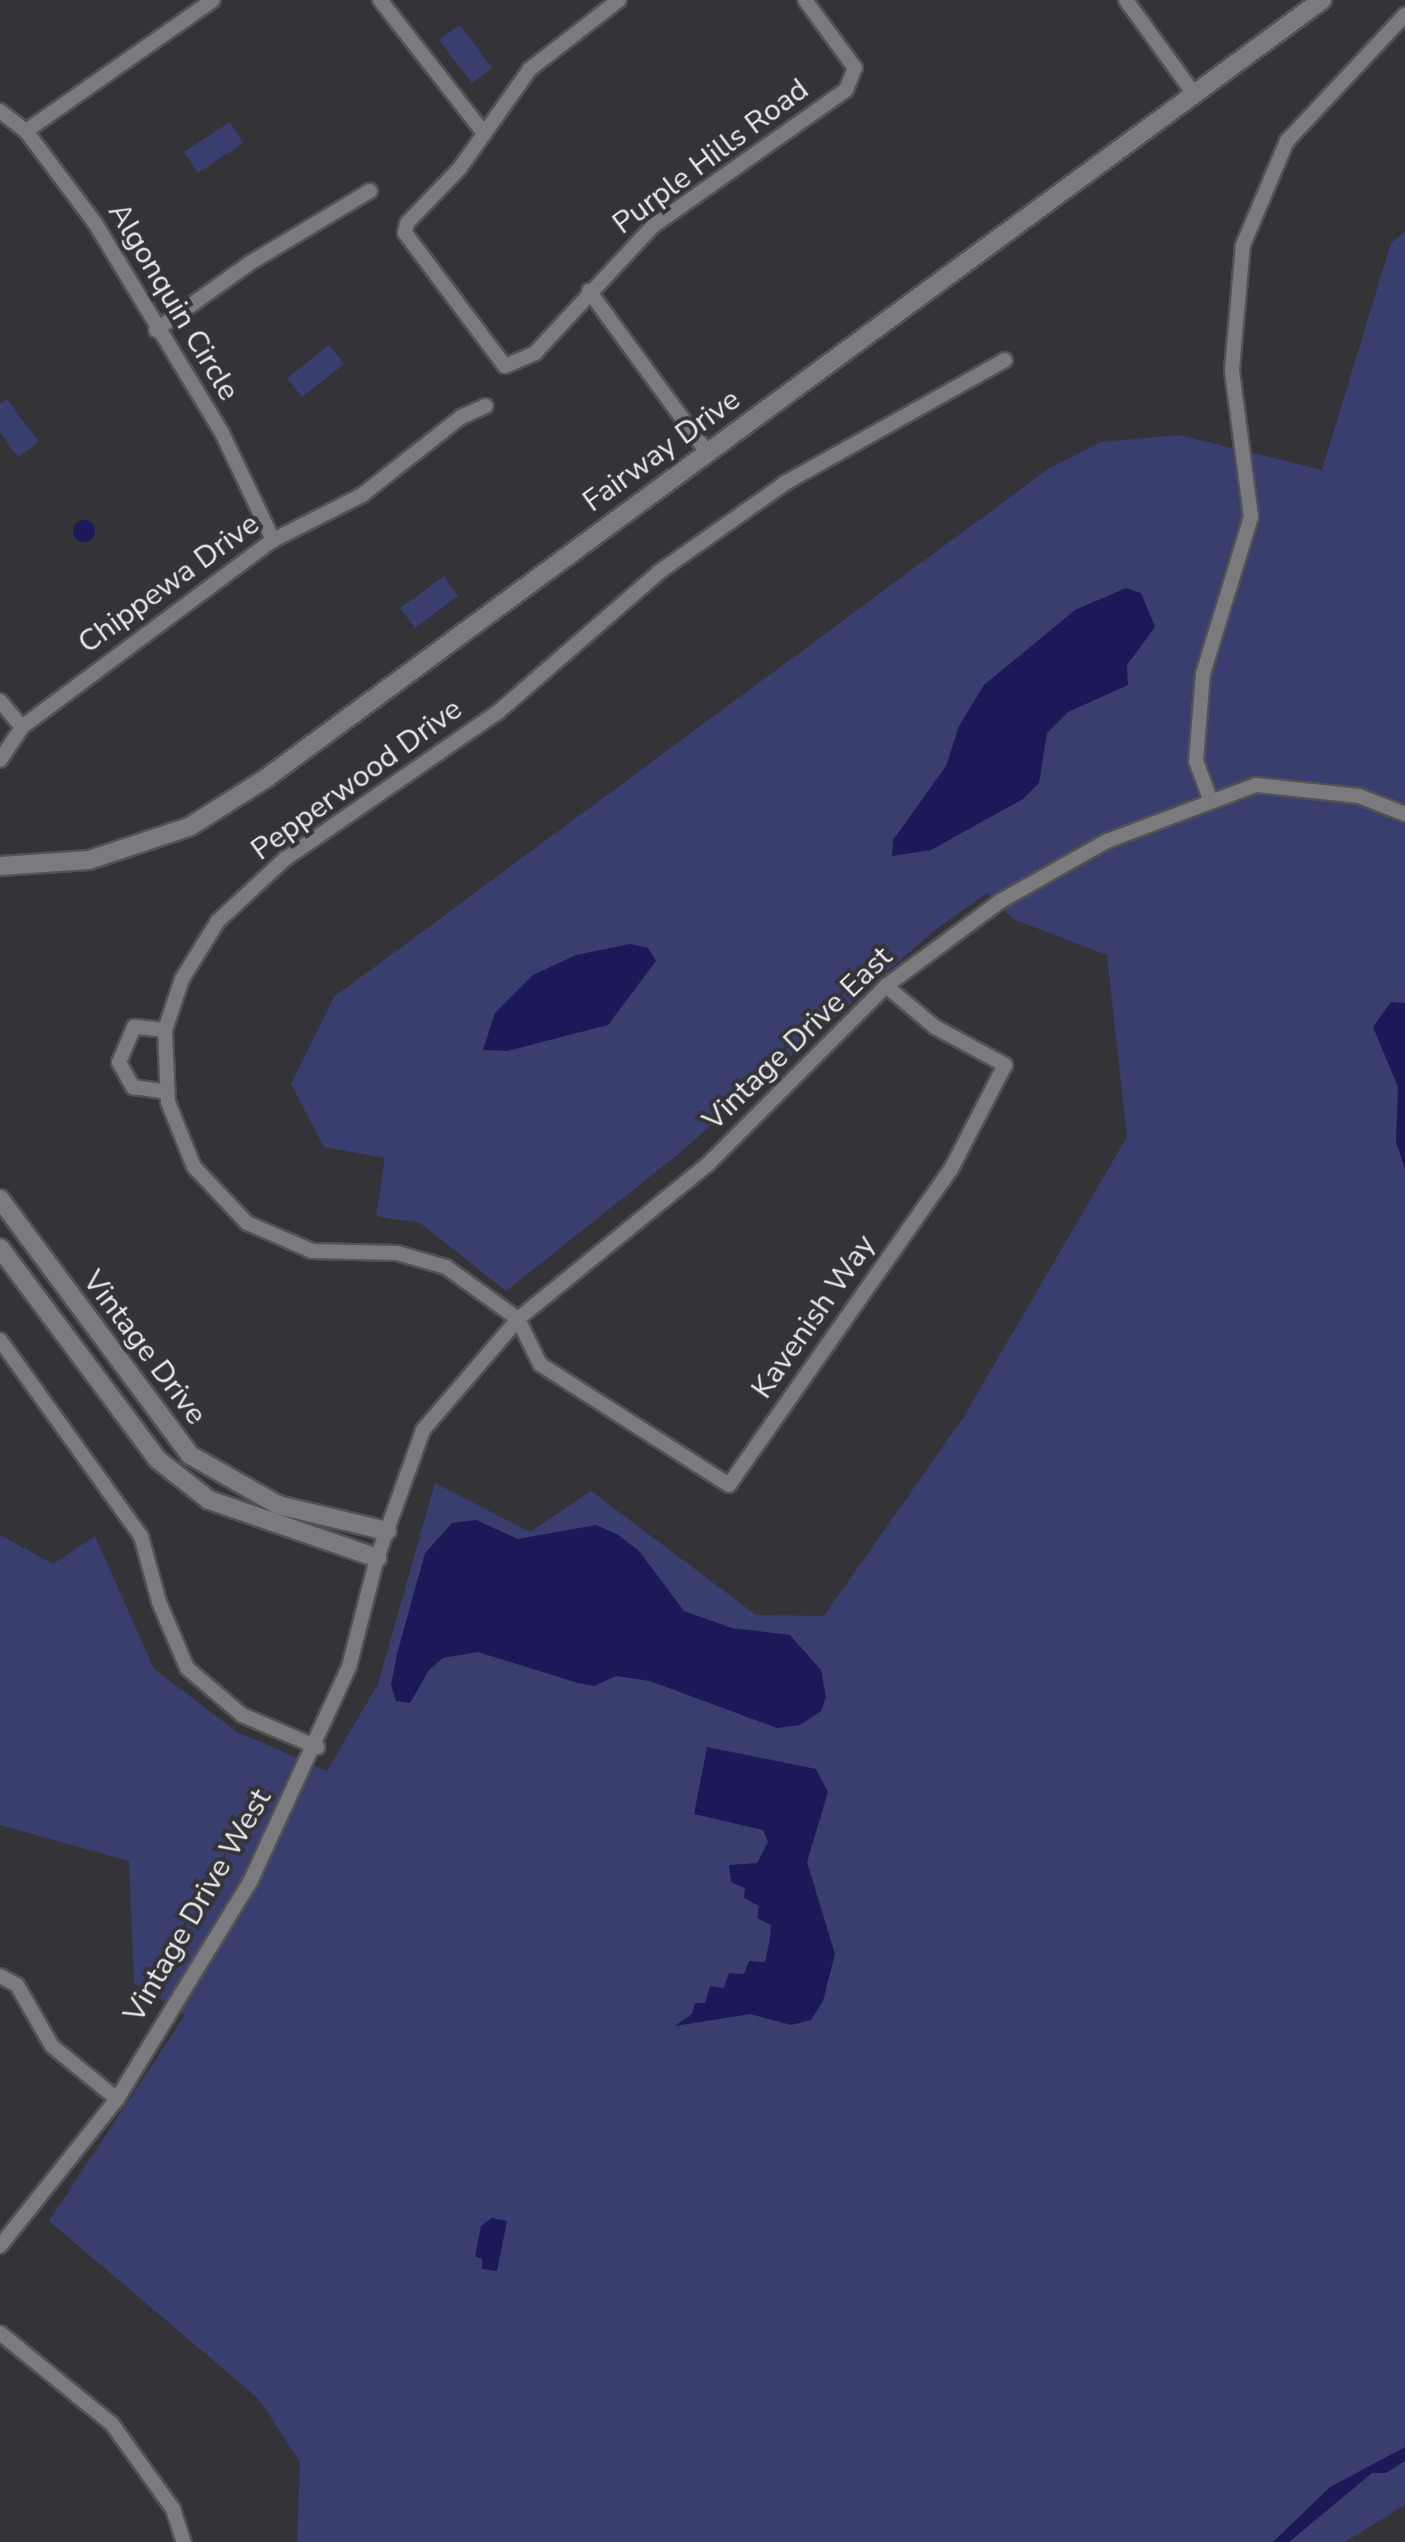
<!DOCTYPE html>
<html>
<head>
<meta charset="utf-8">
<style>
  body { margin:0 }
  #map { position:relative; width:1405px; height:2542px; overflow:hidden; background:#343438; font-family:"Nunito Sans",sans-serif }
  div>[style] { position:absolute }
  .green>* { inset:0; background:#393e6f }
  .water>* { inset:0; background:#1b1958 }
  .round { border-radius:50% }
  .roads { filter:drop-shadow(2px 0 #515254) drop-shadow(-2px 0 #515254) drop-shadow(0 2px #515254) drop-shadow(0 -2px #515254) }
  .minor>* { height:14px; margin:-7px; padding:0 7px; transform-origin:7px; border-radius:7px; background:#7b7b7f }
  .tertiary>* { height:18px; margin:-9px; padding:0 9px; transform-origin:9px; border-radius:9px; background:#7b7b7f }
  span { translate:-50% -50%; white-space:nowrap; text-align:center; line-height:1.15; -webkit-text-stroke:8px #343438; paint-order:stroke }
  .street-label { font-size:30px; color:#eaeaec }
</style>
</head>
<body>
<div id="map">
  <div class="green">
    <div style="clip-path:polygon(460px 25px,492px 68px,472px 83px,439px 40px)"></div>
    <div style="clip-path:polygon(230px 122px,243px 143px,198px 173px,184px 152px)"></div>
    <div style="clip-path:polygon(1405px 232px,1405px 2505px,1345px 2542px,297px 2542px,300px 2462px,259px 2399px,49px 2221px,185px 2015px,134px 1983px,129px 1861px,0 1825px,0 1535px,53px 1564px,95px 1536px,154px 1669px,237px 1732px,327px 1771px,378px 1684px,435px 1483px,530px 1532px,591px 1491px,756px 1615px,824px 1616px,963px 1418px,1127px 1137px,1107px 955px,1013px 919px,987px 893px,935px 930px,676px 1156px,506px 1291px,420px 1223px,376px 1216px,385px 1158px,324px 1147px,291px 1084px,334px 997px,1048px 469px,1101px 442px,1179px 435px,1322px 470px,1391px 243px)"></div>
    <div style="clip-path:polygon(329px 345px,344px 364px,302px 397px,287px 378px)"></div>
    <div style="clip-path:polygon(7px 399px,39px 442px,18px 457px,0 432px,0 404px)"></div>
    <div style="clip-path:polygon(444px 576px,458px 596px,415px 628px,400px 608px)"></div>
  </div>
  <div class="water">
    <div class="round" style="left:73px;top:520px;width:22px;height:22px"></div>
    <div style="clip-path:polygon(1126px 588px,1141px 593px,1155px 627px,1127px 665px,1128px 685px,1068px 712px,1047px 733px,1039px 783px,1023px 799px,931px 850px,892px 856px,893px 840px,946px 766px,959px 726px,984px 685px,1075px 610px)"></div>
    <div style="clip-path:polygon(630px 944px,648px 948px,656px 961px,608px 1025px,507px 1051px,483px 1050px,495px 1013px,533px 975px,576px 955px)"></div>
    <div style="clip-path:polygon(1391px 1002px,1405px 1003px,1405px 1169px,1396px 1142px,1398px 1087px,1373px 1027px)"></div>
    <div style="clip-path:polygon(476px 1520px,518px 1539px,596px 1525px,617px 1534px,639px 1551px,684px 1611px,732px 1628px,790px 1635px,821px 1670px,826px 1697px,821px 1711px,800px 1725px,777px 1728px,650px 1681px,616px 1676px,594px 1686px,578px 1683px,478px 1652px,443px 1658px,429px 1670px,410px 1703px,396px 1701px,391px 1685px,397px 1654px,425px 1553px,452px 1523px)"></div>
    <div style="clip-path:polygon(707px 1747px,816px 1769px,828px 1792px,807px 1862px,835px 1954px,823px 2001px,811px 2020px,791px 2025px,750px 2014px,675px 2026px,692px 2014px,695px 2003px,705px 2003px,710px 1986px,724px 1988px,729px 1973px,744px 1974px,749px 1961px,765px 1962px,770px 1939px,771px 1925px,757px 1918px,759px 1906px,744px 1898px,745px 1888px,731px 1882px,729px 1865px,757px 1863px,768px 1842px,763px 1830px,694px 1814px)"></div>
    <div style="clip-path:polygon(492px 2218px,507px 2221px,497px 2271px,482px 2269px,482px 2259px,475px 2256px,481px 2226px)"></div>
    <div style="clip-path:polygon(1405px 2447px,1405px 2461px,1386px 2473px,1372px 2473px,1289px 2542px,1273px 2542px,1330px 2487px)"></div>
  </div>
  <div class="roads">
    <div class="minor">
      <div style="left:380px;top:0;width:169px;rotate:52deg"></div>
      <div style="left:619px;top:0;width:113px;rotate:142.2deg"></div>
      <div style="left:530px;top:69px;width:121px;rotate:125.3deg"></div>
      <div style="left:460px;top:168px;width:76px;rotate:133.9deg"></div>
      <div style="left:407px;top:223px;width:10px;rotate:101deg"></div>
      <div style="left:405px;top:233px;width:166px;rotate:53.1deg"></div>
      <div style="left:505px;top:366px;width:33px;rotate:-23deg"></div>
      <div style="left:535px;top:353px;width:173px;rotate:-47.1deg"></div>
      <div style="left:653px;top:226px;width:236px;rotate:-35.2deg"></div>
      <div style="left:846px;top:90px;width:24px;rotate:-68deg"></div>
      <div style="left:855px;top:68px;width:84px;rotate:-126.3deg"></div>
      <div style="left:1126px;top:0;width:116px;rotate:54.1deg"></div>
      <div style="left:0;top:111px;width:33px;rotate:38deg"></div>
      <div style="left:26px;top:131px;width:115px;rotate:53.1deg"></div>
      <div style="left:95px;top:223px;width:245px;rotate:58.8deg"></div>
      <div style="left:222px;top:433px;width:119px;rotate:64.5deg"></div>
      <div style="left:26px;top:131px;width:228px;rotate:-35deg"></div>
      <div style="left:589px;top:291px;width:200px;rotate:53.8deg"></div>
      <div style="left:156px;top:330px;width:115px;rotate:-35.5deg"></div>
      <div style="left:250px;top:263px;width:140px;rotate:-31deg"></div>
      <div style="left:0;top:701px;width:34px;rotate:50deg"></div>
      <div style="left:0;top:760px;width:40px;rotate:-56deg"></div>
      <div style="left:22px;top:727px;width:313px;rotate:-36.7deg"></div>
      <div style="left:273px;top:540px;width:100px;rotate:-26.8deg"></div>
      <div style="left:362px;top:495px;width:126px;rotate:-38.2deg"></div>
      <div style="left:461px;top:417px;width:27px;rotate:-24deg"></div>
      <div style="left:1210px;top:799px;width:40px;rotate:-110.2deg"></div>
      <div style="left:1196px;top:761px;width:87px;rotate:-85.4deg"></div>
      <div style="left:1203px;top:674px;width:164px;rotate:-73deg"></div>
      <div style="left:1251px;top:517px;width:148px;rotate:-97.4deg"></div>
      <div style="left:1232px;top:370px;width:125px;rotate:-85deg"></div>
      <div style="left:1243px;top:245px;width:113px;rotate:-67.1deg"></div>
      <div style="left:1287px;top:141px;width:173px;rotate:-46.9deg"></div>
      <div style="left:886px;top:986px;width:64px;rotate:39.9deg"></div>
      <div style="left:935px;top:1027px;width:80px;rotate:28.5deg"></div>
      <div style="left:1005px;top:1065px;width:117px;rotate:117.4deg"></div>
      <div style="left:951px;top:1169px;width:386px;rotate:125.1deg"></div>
      <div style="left:729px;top:1485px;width:224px;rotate:-147.4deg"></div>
      <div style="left:540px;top:1364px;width:50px;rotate:-116.1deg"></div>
      <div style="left:518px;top:1319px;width:89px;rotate:-144.2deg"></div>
      <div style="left:446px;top:1267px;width:51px;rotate:-164.1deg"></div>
      <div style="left:397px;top:1253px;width:85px;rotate:-178.7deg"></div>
      <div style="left:312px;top:1251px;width:71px;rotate:-156.7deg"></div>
      <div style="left:247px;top:1223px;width:77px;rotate:-133.4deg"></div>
      <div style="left:194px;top:1167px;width:70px;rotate:-111.8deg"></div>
      <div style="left:168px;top:1102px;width:72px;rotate:-92.4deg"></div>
      <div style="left:165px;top:1030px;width:54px;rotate:-71.6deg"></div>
      <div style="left:182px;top:979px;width:68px;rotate:-58.2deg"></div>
      <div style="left:218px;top:921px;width:91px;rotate:-42.8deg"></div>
      <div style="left:285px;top:859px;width:257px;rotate:-34.6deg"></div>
      <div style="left:497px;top:713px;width:215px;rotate:-41deg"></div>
      <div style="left:659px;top:572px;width:154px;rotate:-35.2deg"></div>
      <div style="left:785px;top:483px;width:252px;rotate:-29.2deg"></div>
      <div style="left:165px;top:1030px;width:31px;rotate:-174deg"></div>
      <div style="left:134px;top:1027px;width:38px;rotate:113deg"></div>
      <div style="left:119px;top:1062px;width:29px;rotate:61deg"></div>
      <div style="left:133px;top:1087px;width:34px;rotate:8deg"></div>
      <div style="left:0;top:1340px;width:241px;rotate:54.3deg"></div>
      <div style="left:141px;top:1536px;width:68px;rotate:74.7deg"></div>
      <div style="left:159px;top:1602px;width:72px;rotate:67deg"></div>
      <div style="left:187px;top:1668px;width:72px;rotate:40.5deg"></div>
      <div style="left:242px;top:1715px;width:82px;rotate:23.1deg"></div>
      <div style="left:0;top:1976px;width:19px;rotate:28deg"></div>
      <div style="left:17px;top:1985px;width:70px;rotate:60.2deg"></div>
      <div style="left:52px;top:2046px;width:84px;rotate:39.2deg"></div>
      <div style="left:0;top:2246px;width:188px;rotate:-51.5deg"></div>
      <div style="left:117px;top:2099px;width:257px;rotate:-58.5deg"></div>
      <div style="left:251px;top:1880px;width:234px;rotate:-65.3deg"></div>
      <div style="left:349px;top:1667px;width:113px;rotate:-75.6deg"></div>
      <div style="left:377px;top:1558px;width:136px;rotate:-70.2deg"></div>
      <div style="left:423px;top:1430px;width:146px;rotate:-49.4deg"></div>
      <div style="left:518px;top:1319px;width:245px;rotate:-39.2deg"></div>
      <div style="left:708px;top:1164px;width:252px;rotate:-45deg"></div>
      <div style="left:886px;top:986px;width:141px;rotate:-36.6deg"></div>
      <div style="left:999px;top:902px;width:124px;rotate:-29.5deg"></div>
      <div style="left:1107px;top:841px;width:159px;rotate:-20.6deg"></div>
      <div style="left:1256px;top:785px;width:104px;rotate:6.1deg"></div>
      <div style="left:1359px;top:796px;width:49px;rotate:21.4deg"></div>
      <div style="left:0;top:2333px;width:144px;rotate:39.1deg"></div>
      <div style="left:112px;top:2424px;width:105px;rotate:54.3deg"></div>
      <div style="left:173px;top:2509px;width:35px;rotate:72deg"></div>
    </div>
    <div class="tertiary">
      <div style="left:0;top:866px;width:89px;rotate:-3.9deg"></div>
      <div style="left:89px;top:860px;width:105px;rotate:-18.3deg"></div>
      <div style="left:189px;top:827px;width:90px;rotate:-32.3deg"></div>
      <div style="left:265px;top:779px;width:1313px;rotate:-36.39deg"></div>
      <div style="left:0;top:1199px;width:319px;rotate:53.4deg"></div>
      <div style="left:190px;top:1455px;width:101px;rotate:29.6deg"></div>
      <div style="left:278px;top:1505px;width:112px;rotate:13.4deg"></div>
      <div style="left:0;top:1248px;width:263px;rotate:53.3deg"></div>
      <div style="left:157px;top:1459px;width:66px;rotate:38.3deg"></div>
      <div style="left:209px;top:1500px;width:178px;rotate:19deg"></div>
    </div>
  </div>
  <div class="street-label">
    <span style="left:711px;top:157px;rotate:-37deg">Purple Hills Road</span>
    <span style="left:173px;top:302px;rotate:59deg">Algonquin Circle</span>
    <span style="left:662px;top:451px;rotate:-36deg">Fairway Drive</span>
    <span style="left:169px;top:584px;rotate:-36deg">Chippewa Drive</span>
    <span style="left:357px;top:780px;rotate:-36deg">Pepperwood Drive</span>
    <span style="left:798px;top:1039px;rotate:-44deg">Vintage Drive East</span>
    <span style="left:814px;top:1317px;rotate:-55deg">Kavenish Way</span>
    <span style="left:144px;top:1348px;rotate:53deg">Vintage Drive</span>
    <span style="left:198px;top:1906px;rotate:-60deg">Vintage Drive West</span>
  </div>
</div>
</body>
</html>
